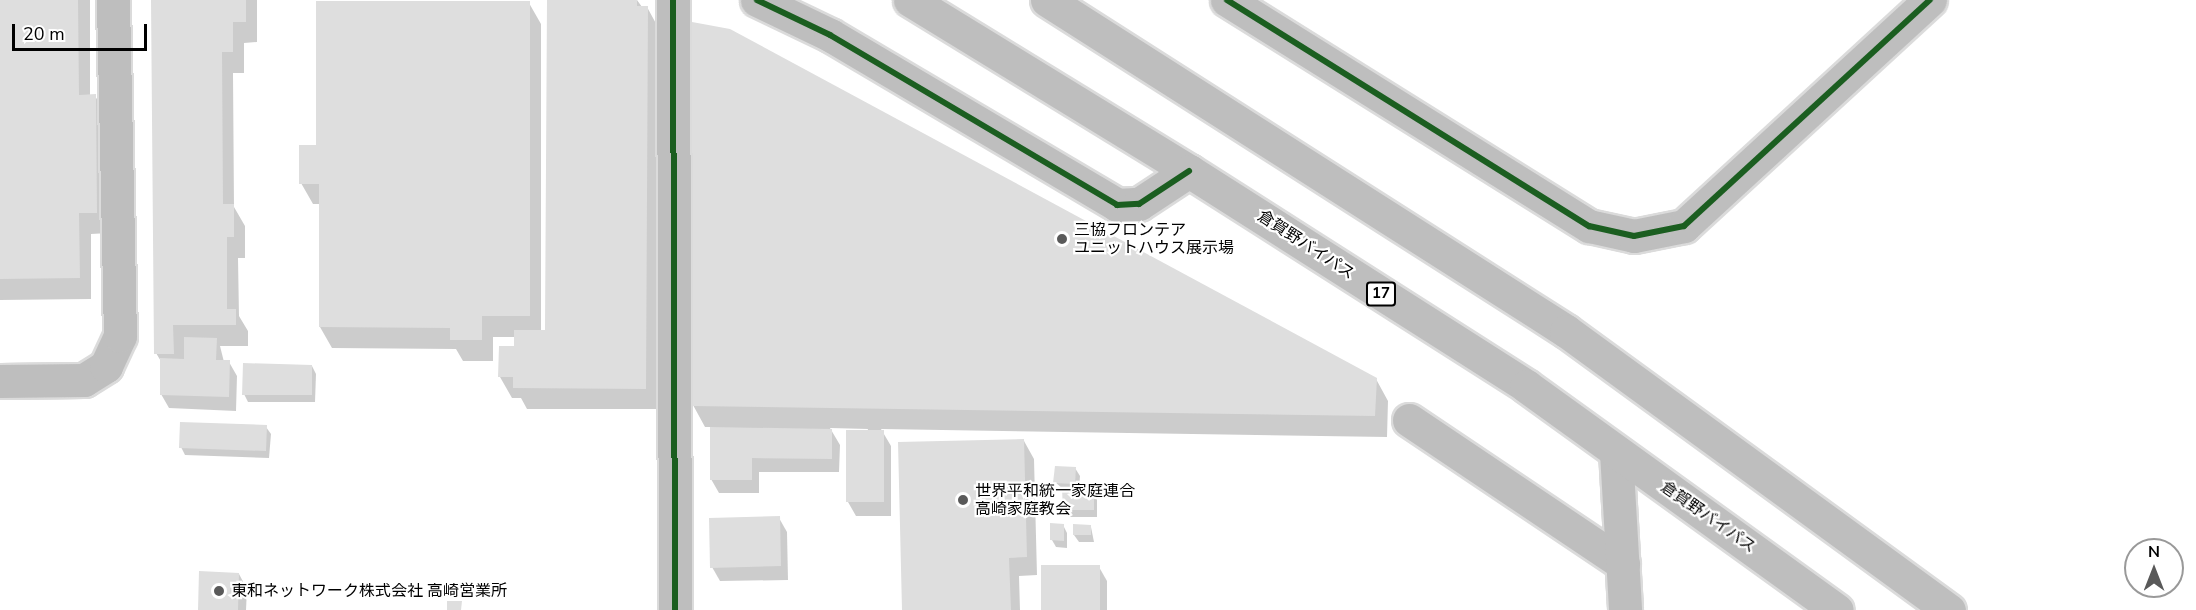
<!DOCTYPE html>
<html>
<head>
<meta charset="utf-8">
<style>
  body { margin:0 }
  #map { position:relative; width:2196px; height:610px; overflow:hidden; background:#fff; font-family:"Nunito Sans","Noto Sans JP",sans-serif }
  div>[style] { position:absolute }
  .shadow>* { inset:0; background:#0003 }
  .building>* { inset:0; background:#dedede }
  .roads { filter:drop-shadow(2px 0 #dbdbdb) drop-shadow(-2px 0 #dbdbdb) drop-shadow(0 2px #dbdbdb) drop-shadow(0 -2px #dbdbdb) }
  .minor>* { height:33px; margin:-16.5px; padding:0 16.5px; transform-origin:16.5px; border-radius:16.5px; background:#bebebe }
  .tertiary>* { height:33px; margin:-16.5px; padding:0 16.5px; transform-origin:16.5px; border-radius:16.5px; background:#bebebe }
  .trunk>* { height:33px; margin:-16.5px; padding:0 16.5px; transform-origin:16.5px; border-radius:16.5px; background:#bebebe }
  .cycleway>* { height:6px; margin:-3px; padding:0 3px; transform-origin:3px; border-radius:3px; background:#1b5e20 }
  .dots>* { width:16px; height:16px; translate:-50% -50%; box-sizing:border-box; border:3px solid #fff; border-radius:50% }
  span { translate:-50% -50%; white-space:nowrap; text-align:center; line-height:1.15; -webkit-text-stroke:4.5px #fff; paint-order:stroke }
  .shield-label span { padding:2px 4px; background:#fff; border:2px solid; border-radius:4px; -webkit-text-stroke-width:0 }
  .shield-label { font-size:15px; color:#000; font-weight:700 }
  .poi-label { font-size:16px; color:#000 }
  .left { translate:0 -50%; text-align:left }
  .street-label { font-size:16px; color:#000 }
  .north { position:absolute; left:2124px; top:538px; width:60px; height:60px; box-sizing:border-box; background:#fff; border:2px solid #999; border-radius:50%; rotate:0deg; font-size:16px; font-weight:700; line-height:24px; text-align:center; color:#000 }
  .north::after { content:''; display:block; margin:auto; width:21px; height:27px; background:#595959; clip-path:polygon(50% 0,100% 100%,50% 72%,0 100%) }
  .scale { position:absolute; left:12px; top:24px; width:135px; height:27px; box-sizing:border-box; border:3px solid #000; border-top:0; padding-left:8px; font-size:18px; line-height:21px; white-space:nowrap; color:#000; -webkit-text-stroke:4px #fff; paint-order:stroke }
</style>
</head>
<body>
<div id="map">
  <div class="shadow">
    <div style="clip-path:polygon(0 0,90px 0,90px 96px,95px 96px,108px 117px,109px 233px,91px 234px,91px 299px,0 300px)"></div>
    <div style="clip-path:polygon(152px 0,257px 0,257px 42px,244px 43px,244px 73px,233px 73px,234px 207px,245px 226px,245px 258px,238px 258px,239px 316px,248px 331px,248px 346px,220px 346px,224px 362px,229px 362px,237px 376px,236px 411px,169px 408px,161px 394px,162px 363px,156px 353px)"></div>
    <div style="clip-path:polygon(556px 0,637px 0,642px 7px,647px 7px,659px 29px,657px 409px,527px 409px,521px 398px,512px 398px,500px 377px,501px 348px,516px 348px,516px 337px,493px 337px,493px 361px,463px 361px,456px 349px,332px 348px,320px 327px,320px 204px,313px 204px,301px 183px,318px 147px,529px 3px,541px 24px,541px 331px,546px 331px)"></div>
    <div style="clip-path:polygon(312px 366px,316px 374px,315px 402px,248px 402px,244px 394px)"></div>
    <div style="clip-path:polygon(1376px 379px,1388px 401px,1387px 437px,881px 429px,891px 446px,891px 516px,856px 516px,848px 502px,868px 429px,830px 428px,840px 445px,839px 472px,759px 472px,759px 493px,719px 493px,711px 479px,712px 427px,705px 427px,693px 405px)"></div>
    <div style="clip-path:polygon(266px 427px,271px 434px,269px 458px,185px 455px,181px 447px)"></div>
    <div style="clip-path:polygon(1024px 441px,1034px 459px,1037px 575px,1019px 576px,1020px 610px,904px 610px)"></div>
    <div style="clip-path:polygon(1075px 468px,1080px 476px,1079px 490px,1093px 490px,1097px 498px,1097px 517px,1069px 517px,1065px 509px,1064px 490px,1055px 482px)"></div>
    <div style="clip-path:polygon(779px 518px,787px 532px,788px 580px,720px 581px,712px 567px)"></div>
    <div style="clip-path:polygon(1063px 525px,1067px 533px,1067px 548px,1056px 547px,1052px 540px)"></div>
    <div style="clip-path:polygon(1091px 527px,1094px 542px,1079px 542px,1074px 535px)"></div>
    <div style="clip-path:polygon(1099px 567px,1107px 581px,1107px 610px,1043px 610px)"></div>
    <div style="clip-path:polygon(239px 574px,247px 589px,246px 610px,199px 610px)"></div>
  </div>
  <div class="building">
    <div style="clip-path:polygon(0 0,78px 0,79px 95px,96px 94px,97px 213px,79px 213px,80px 278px,0 279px)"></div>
    <div style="clip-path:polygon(151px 0,246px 0,246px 22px,233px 22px,233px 52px,222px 52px,223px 204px,234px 204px,234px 237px,227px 237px,227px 309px,236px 309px,236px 325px,173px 325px,174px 354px,154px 354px)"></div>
    <div style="clip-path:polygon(547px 0,637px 0,637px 6px,648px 6px,646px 389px,513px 388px,513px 377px,498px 377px,499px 346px,514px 346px,514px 330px,545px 330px)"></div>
    <div style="clip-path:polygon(316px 1px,530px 1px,530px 316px,482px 316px,482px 340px,450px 340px,450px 328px,319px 327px,319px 184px,299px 184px,299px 145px,316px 145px)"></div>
    <div style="clip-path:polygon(692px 22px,730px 29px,1377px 378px,1375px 416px,692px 406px)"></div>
    <div style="clip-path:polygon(184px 337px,217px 338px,216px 360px,230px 360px,229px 397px,160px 395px,160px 358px,184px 359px)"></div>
    <div style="clip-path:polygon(243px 363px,312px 365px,312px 395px,242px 395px)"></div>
    <div style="clip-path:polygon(180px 422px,267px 425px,266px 451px,179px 448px)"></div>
    <div style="clip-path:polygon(710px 427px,832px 429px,832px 459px,752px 458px,752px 480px,710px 480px)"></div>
    <div style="clip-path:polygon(846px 430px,884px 430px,884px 502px,846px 502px)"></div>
    <div style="clip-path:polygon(1024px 439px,1027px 557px,1009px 558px,1011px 610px,902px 610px,898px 442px)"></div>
    <div style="clip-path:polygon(1055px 466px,1076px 467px,1075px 484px,1053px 483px)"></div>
    <div style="clip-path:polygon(1062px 489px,1094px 489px,1094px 510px,1063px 510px)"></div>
    <div style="clip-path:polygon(780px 516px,781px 566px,710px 568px,709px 518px)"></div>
    <div style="clip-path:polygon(1050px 523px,1064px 524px,1064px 541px,1050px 540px)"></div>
    <div style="clip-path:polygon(1073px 524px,1091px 525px,1091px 535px,1073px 535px)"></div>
    <div style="clip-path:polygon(1041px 565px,1100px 565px,1100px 610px,1041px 610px)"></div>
    <div style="clip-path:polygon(199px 571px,239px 573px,238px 610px,198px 610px)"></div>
    <div style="clip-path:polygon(447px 601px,462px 601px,461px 610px,447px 610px)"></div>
  </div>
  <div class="roads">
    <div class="minor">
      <div style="left:757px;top:0;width:81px;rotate:25.6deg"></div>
      <div style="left:830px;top:35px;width:334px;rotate:30.6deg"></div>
      <div style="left:1117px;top:205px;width:22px;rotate:-3deg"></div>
      <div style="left:1139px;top:204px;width:60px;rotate:-33.4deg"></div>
      <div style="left:1227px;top:0;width:427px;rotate:32deg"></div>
      <div style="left:1589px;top:226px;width:46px;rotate:12.5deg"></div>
      <div style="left:1634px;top:236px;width:51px;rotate:-11.3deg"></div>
      <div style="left:1684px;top:226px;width:334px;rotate:-42.6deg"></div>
      <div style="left:0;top:381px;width:84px;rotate:-0.7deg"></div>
      <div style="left:84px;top:380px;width:26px;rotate:-32deg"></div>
      <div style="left:106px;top:366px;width:33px;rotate:-65deg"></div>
      <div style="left:120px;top:336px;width:336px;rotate:-91.2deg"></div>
      <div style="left:1409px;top:420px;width:258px;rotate:33.9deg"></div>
      <div style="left:1616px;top:452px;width:158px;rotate:86.7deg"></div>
    </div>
    <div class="tertiary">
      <div style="left:673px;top:0;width:610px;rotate:89.81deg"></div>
    </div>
    <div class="trunk">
      <div style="left:910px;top:0;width:327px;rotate:31.5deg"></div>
      <div style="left:1189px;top:171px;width:400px;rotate:32.5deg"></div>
      <div style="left:1526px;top:386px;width:383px;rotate:35.8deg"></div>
      <div style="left:1047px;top:0;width:616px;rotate:32.53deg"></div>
      <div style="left:1566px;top:331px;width:474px;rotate:36.1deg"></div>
    </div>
  </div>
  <div class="cycleway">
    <div style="left:673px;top:0;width:610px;rotate:89.81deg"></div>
    <div style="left:757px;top:0;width:81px;rotate:25.6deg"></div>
    <div style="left:830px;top:35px;width:334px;rotate:30.6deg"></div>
    <div style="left:1117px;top:205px;width:22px;rotate:-3deg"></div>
    <div style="left:1139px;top:204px;width:60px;rotate:-33.4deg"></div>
    <div style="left:1227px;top:0;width:427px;rotate:32deg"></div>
    <div style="left:1589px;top:226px;width:46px;rotate:12.5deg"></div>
    <div style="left:1634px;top:236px;width:51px;rotate:-11.3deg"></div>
    <div style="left:1684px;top:226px;width:334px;rotate:-42.6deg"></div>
  </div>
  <div class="dots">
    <div style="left:1062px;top:239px;background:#595959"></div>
    <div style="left:963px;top:500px;background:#595959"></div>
    <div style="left:219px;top:591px;background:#595959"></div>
  </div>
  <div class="shield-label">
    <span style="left:1381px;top:294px">17</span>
  </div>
  <div class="poi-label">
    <span class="left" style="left:1074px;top:239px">三協フロンテア<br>ユニットハウス展示場</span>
    <span class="left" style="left:975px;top:500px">世界平和統一家庭連合<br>高崎家庭教会</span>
    <span class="left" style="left:231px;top:591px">東和ネットワーク株式会社 高崎営業所</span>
  </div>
  <div class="street-label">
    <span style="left:1306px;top:245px;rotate:33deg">倉賀野バイパス</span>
    <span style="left:1708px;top:517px;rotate:35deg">倉賀野バイパス</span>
  </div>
  <div class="north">N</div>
  <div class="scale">20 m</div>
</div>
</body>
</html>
